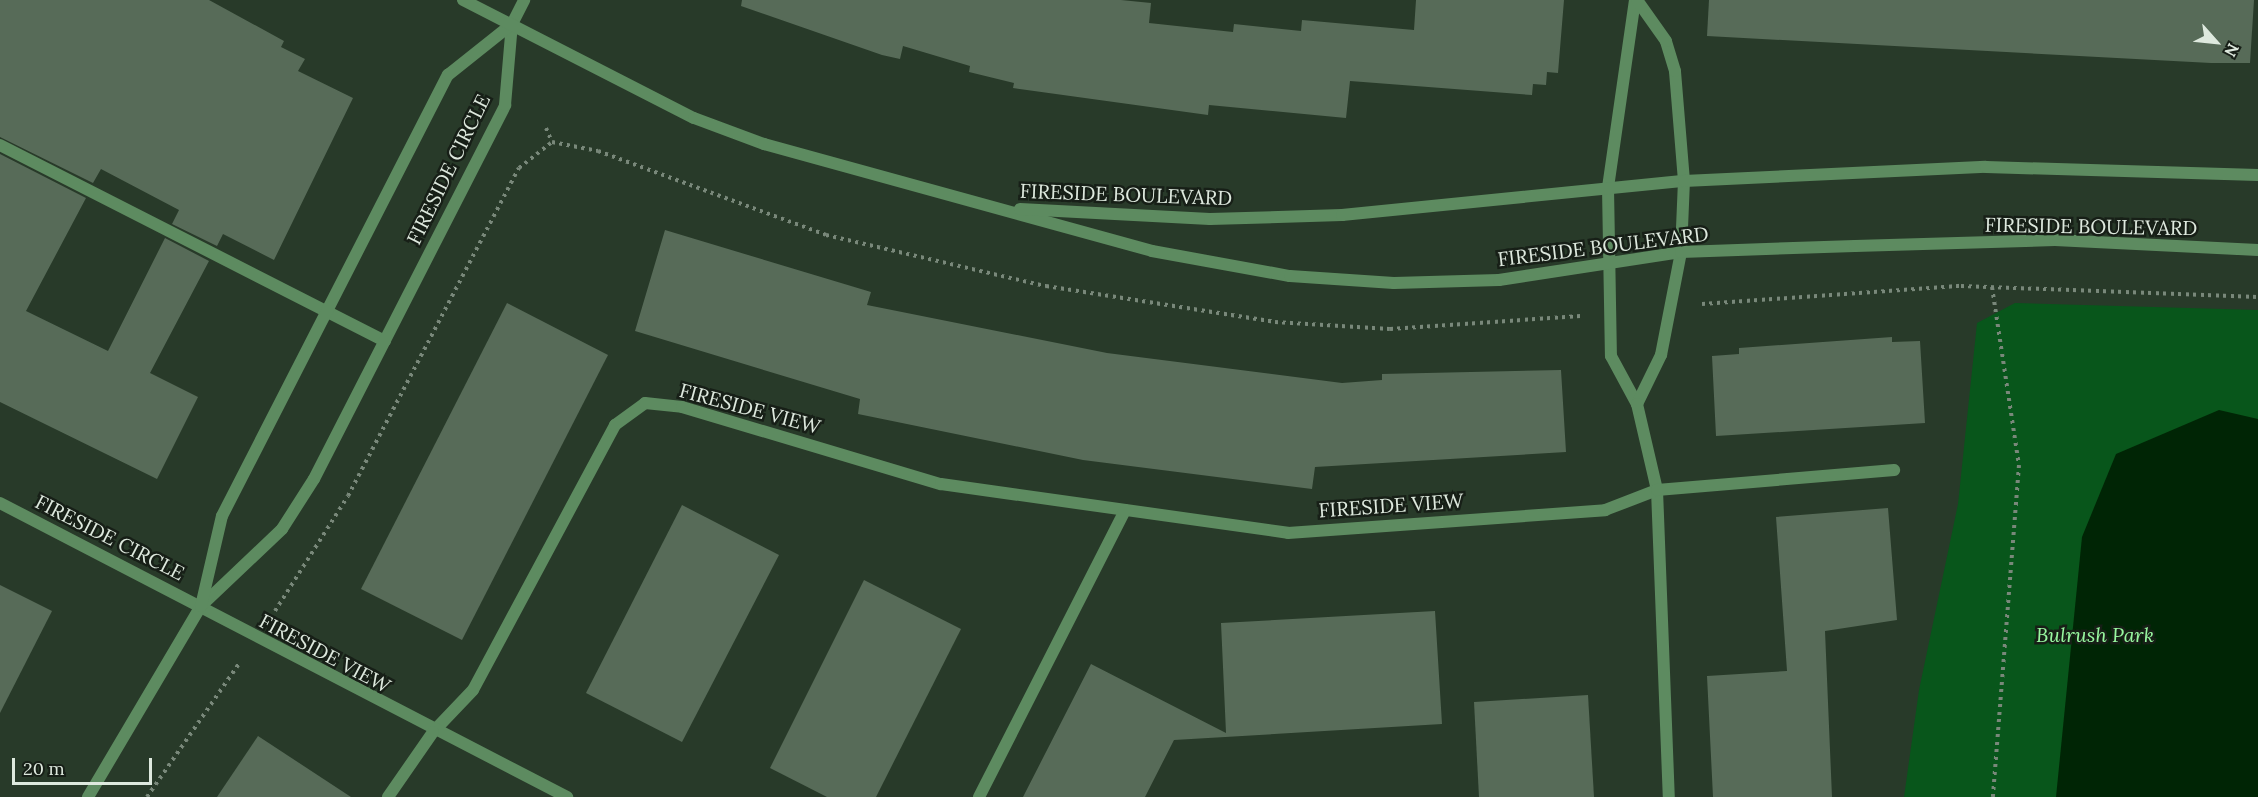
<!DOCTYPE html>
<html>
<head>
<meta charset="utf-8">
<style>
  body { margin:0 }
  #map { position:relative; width:2258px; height:797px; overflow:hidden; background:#283a29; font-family:Lora,serif }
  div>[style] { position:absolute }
  .green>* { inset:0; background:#08561b }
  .water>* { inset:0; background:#002505 }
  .building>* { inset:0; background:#576b58 }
  .path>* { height:4px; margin-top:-2px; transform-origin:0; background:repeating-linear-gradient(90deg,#79887a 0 3px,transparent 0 7.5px) }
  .service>* { height:12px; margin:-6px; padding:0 6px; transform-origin:6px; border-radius:6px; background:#5d8b60 }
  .minor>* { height:12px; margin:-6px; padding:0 6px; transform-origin:6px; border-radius:6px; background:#5d8b60 }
  .tertiary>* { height:12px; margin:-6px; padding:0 6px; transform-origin:6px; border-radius:6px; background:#5d8b60 }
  span { translate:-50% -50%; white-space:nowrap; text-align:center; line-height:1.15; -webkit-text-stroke:5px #171f17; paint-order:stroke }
  .street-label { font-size:20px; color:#dee9de }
  .park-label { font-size:20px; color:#98f8a0; font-style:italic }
  .north { position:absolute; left:2186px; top:12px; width:60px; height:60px; -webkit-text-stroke:4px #171f17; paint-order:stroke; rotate:117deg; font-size:16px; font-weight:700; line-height:24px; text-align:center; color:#dee9de }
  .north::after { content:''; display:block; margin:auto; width:21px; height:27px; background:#dee9de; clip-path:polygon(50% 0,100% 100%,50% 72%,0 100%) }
  .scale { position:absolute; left:12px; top:758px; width:140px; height:27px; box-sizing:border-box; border:3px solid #dee9de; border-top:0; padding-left:8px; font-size:18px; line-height:21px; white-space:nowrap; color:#dee9de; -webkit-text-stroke:4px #171f17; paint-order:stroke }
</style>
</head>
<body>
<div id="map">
  <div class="green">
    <div style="clip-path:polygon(2015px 303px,2258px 310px,2258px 797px,1904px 797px,1919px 690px,1958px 504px,1977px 323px)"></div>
  </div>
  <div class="water">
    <div style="clip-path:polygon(2219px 410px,2258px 419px,2258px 797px,2056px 797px,2082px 537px,2116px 454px)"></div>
  </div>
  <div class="building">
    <div style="clip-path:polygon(0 0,209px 0,284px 41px,281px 47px,305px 59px,298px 71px,353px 98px,274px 260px,223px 234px,217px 246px,172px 224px,179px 210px,101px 169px,93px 183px,0 137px)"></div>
    <div style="clip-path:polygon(742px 0,1121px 0,1151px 3px,1149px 23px,1233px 32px,1234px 24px,1301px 31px,1302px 20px,1414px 30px,1416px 0,1564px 0,1558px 73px,1547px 72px,1546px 85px,1533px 84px,1532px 95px,1350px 81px,1346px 118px,1209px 105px,1208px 115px,1013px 88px,1014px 83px,969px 72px,970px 66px,903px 46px,900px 59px,882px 55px,741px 6px)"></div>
    <div style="clip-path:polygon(1709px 0,2254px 0,2250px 63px,2211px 63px,1707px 36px)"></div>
    <div style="clip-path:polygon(0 154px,86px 198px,26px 311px,108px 351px,165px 238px,209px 261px,150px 373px,198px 397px,157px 479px,0 402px)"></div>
    <div style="clip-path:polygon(665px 230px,871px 292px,867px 305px,1107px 353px,1342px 383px,1382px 380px,1382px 374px,1561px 370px,1566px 452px,1315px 467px,1312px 489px,1083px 460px,858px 414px,860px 399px,635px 331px)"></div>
    <div style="clip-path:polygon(507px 303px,608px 355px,462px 640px,361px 589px)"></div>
    <div style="clip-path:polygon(1892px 337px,1892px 342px,1920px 341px,1925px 423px,1716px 436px,1712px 356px,1739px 354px,1739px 348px)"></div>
    <div style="clip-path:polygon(682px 505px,779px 555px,682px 742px,586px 693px)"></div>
    <div style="clip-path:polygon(1888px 508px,1897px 620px,1825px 631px,1832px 797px,1713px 797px,1707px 676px,1787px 671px,1776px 517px)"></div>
    <div style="clip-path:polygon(864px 580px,961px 629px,876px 797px,827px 797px,770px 768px)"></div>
    <div style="clip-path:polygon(0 585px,52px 611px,0 713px)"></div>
    <div style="clip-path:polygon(1435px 611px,1442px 724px,1174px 740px,1145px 797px,1023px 797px,1091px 664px,1226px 733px,1221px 623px)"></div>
    <div style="clip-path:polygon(1588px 695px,1594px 797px,1479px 797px,1474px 702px)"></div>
    <div style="clip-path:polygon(258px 736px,351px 797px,217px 797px)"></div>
  </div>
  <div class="path">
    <div style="left:546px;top:128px;width:15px;rotate:67deg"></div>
    <div style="left:1992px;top:287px;width:180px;rotate:81.4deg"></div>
    <div style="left:2019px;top:465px;width:333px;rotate:94.5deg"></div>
    <div style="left:1702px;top:304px;width:260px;rotate:-4deg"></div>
    <div style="left:1961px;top:286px;width:297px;rotate:2.1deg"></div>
    <div style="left:275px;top:611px;width:136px;rotate:-57.6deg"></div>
    <div style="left:348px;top:496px;width:370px;rotate:-62.5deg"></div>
    <div style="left:519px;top:168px;width:42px;rotate:-38.2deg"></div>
    <div style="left:552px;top:142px;width:47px;rotate:11.1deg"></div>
    <div style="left:598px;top:151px;width:243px;rotate:20.2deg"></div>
    <div style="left:826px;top:235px;width:226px;rotate:13.1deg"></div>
    <div style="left:1046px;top:286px;width:232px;rotate:8.9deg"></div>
    <div style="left:1275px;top:322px;width:115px;rotate:3.5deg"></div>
    <div style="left:1390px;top:329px;width:191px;rotate:-3.9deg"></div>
    <div style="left:147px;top:797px;width:164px;rotate:-55.4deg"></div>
  </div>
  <div class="service">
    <div style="left:1635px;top:0;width:190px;rotate:98.2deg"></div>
    <div style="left:1608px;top:188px;width:168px;rotate:89deg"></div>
    <div style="left:1611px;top:356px;width:55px;rotate:61.6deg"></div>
    <div style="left:1637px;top:404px;width:55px;rotate:-63.9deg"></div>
    <div style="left:1661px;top:355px;width:105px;rotate:-79deg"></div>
    <div style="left:1681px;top:252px;width:71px;rotate:-87.6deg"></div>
    <div style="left:1684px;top:181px;width:110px;rotate:-94.7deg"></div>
    <div style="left:1675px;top:71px;width:31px;rotate:-107deg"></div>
    <div style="left:1666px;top:41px;width:50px;rotate:-125.3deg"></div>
    <div style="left:0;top:145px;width:432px;rotate:27deg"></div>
    <div style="left:1637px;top:404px;width:88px;rotate:76.9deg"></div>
    <div style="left:1657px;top:490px;width:307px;rotate:87.8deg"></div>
    <div style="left:433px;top:732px;width:58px;rotate:-46.4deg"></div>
    <div style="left:473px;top:690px;width:301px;rotate:-61.8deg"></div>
    <div style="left:615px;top:425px;width:37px;rotate:-36deg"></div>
    <div style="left:645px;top:403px;width:37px;rotate:6deg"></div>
    <div style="left:682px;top:407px;width:270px;rotate:16.6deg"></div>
    <div style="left:941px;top:484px;width:350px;rotate:8deg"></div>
    <div style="left:1288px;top:533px;width:318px;rotate:-4.1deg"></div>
    <div style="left:1605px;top:510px;width:56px;rotate:-21deg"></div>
    <div style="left:1657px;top:490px;width:238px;rotate:-4.8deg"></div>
  </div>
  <div class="minor">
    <div style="left:0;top:503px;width:639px;rotate:27.41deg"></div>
    <div style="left:201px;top:606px;width:112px;rotate:-43.5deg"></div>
    <div style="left:282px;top:529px;width:59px;rotate:-57.4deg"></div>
    <div style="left:314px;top:479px;width:420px;rotate:-62.9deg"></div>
    <div style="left:505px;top:105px;width:81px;rotate:-85.1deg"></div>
    <div style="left:512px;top:24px;width:27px;rotate:-63deg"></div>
    <div style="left:88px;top:797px;width:222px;rotate:-59.4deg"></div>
    <div style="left:201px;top:606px;width:92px;rotate:-76.9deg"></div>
    <div style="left:222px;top:516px;width:496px;rotate:-62.9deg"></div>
    <div style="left:448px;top:75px;width:82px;rotate:-38.6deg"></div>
    <div style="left:388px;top:797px;width:79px;rotate:-55.3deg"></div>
    <div style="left:979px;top:797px;width:322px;rotate:-63deg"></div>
  </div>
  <div class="tertiary">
    <div style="left:463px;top:0;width:259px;rotate:27.1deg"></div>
    <div style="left:694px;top:118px;width:75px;rotate:20.4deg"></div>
    <div style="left:764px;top:144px;width:402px;rotate:15.4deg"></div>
    <div style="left:1152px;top:251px;width:140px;rotate:10.3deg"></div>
    <div style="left:1290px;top:276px;width:104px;rotate:3.9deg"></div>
    <div style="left:1394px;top:283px;width:105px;rotate:-1.6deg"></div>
    <div style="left:1499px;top:280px;width:184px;rotate:-8.7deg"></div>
    <div style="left:1681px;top:252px;width:174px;rotate:-2deg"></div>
    <div style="left:1855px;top:246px;width:200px;rotate:-1.7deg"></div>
    <div style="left:2055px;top:240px;width:203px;rotate:2.8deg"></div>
    <div style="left:1020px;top:209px;width:190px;rotate:3deg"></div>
    <div style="left:1210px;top:219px;width:132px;rotate:-1.7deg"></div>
    <div style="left:1342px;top:215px;width:344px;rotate:-5.7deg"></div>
    <div style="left:1684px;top:181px;width:302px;rotate:-2.7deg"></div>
    <div style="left:1986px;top:167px;width:272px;rotate:1.7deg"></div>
  </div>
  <div class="street-label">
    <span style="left:448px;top:169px;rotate:-64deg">FIRESIDE CIRCLE</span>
    <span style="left:1126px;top:194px;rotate:2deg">FIRESIDE BOULEVARD</span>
    <span style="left:2091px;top:226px;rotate:1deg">FIRESIDE BOULEVARD</span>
    <span style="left:1603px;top:246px;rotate:-7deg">FIRESIDE BOULEVARD</span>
    <span style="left:750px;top:408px;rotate:15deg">FIRESIDE VIEW</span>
    <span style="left:1391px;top:505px;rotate:-4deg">FIRESIDE VIEW</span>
    <span style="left:110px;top:537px;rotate:27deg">FIRESIDE CIRCLE</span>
    <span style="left:325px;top:653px;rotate:28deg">FIRESIDE VIEW</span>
  </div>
  <div class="park-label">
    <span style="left:2095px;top:634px">Bulrush Park</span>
  </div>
  <div class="north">N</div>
  <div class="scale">20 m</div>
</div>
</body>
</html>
